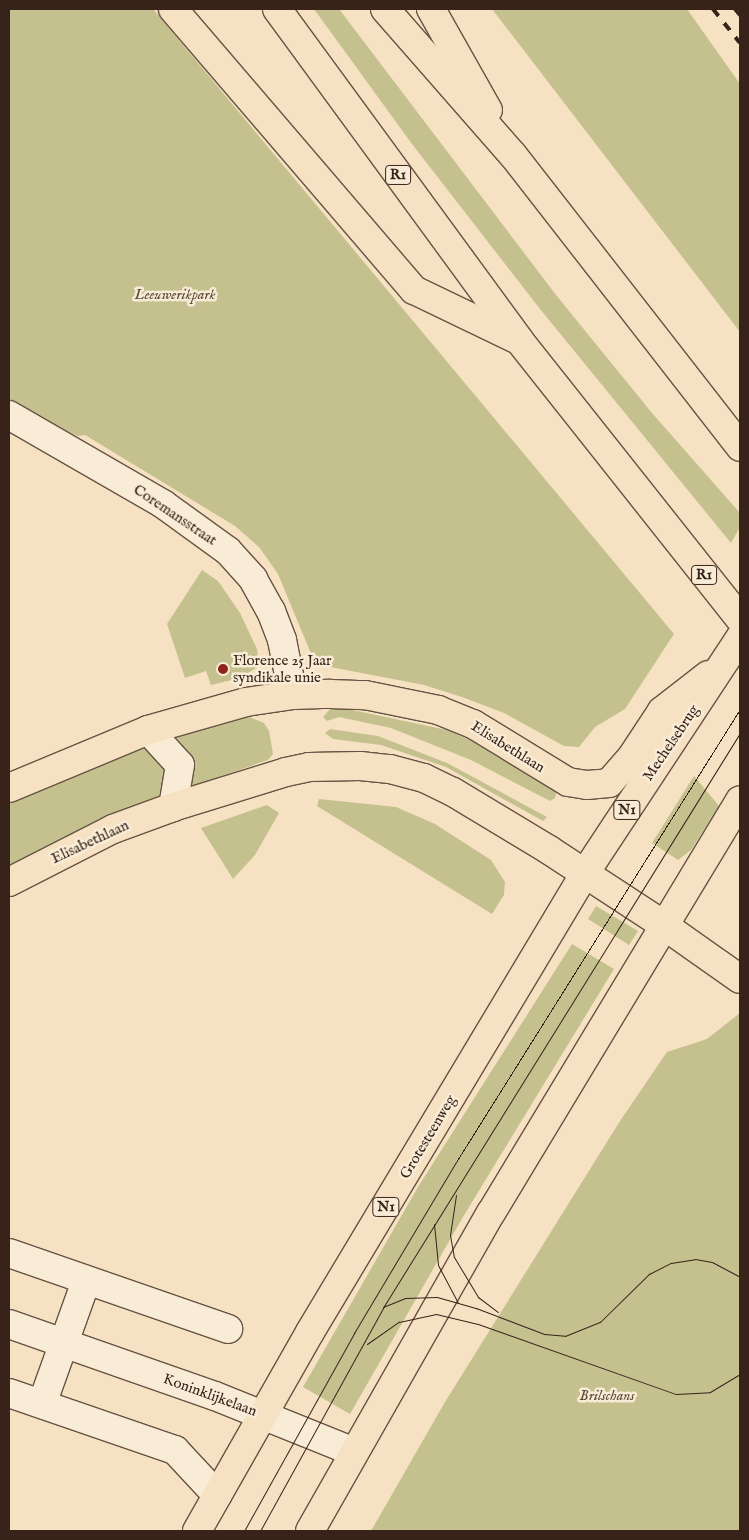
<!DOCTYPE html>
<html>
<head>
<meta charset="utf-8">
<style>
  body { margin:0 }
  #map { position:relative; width:749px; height:1540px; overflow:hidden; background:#f6e2c2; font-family:"IM FELL English",serif }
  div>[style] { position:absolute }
  .green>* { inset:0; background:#c4c18e }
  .roads { filter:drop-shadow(1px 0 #675344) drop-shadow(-1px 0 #675344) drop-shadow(0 1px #675344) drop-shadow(0 -1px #675344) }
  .minor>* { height:28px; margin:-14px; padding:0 14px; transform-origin:14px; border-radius:14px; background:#f9ecd7 }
  .major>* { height:28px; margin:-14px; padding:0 14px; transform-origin:14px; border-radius:14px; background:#f6e2c2 }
  .highway>* { height:28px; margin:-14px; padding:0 14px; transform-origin:14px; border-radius:14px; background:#f6e2c2 }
  .tram>* { height:1px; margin:-0.5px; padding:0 0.5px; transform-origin:0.5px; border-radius:0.5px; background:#37231a }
  .rail>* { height:4px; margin-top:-2px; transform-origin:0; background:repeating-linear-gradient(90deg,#37231a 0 9px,transparent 0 18px) }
  .dots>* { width:14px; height:14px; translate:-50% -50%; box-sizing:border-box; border:2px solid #f9ecd7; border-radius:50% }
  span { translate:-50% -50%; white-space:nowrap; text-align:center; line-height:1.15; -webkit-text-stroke:5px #f9ecd7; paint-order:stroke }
  .shield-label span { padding:1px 4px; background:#f9ecd7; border:1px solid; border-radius:4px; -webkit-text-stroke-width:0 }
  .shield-label { font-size:14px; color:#37231a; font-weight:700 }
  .park-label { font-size:15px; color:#5a4a37; font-style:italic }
  .street-label { font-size:15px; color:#37231a }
  .poi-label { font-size:15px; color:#37231a }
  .left { translate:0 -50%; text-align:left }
  .frame { position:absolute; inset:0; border:10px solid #37231a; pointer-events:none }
</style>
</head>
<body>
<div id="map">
  <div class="green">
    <div style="clip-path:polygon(9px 9px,153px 9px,674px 634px,625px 709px,595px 727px,579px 747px,564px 746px,504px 713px,462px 697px,424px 685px,320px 665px,312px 656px,278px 574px,259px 547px,235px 526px,85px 435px,78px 436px,63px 430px,9px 398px)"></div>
    <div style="clip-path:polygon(314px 9px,339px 9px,556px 295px,652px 413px,740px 513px,740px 527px,731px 543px,540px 309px,412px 144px)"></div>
    <div style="clip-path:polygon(492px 9px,687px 9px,740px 84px,740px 332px)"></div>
    <div style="clip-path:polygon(202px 570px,218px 581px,240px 613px,257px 649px,259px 666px,240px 678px,211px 685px,206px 671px,185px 678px,167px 624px)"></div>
    <div style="clip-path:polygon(343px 708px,447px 730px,499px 753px,558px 787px,555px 798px,550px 801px,471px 760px,391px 728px,339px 717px,327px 721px,323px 717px,330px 709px)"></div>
    <div style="clip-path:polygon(244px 715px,264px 723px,269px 731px,273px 754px,268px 760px,138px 805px,9px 867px,9px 803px,115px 755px)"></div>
    <div style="clip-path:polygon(330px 729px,378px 736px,447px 763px,547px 817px,543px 821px,446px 767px,381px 745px,333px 739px,325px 733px)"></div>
    <div style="clip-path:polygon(694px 776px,719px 806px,691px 850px,678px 860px,652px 843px)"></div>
    <div style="clip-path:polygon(319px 799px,396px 807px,435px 824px,491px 860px,505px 882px,504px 895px,492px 914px,317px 806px)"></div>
    <div style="clip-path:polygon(267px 805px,279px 813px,255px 855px,233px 879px,201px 828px)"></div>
    <div style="clip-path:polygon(596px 906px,638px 931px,629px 945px,588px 919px)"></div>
    <div style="clip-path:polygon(572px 944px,614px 969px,463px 1217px,350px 1414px,303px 1387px,418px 1187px)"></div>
    <div style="clip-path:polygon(740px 1013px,740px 1531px,371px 1531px,445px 1402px,620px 1121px,667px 1052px,707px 1039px)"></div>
  </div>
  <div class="roads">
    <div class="minor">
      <div style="left:9px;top:415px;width:178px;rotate:30deg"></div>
      <div style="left:163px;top:504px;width:80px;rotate:35.9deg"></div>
      <div style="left:228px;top:551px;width:38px;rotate:48deg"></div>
      <div style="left:253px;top:579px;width:37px;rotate:61deg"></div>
      <div style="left:271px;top:611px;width:31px;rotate:69deg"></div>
      <div style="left:282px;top:640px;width:56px;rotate:78.7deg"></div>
      <div style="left:148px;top:730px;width:47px;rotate:47.6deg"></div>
      <div style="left:180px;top:765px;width:43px;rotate:99.5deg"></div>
      <div style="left:9px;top:1253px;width:232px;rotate:19.1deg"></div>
      <div style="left:9px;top:1324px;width:218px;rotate:19.3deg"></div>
      <div style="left:215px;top:1396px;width:150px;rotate:21.9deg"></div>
      <div style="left:9px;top:1393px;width:176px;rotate:19deg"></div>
      <div style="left:175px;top:1450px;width:62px;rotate:47deg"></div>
      <div style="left:42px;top:1404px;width:131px;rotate:-70.3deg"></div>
    </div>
    <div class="major">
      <div style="left:9px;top:788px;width:151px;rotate:-22.6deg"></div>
      <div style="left:148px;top:730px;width:102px;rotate:-15.9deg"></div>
      <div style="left:246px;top:702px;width:48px;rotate:-8.5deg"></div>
      <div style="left:293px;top:695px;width:37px;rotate:-2deg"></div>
      <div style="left:330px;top:694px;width:35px;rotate:2deg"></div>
      <div style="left:365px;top:695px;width:75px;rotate:11.6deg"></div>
      <div style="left:438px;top:710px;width:38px;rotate:22deg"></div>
      <div style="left:473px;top:724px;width:111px;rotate:31.4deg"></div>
      <div style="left:568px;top:782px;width:19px;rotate:9deg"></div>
      <div style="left:587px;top:785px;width:22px;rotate:-5deg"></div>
      <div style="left:609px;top:783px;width:33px;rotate:-49deg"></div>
      <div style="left:631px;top:758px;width:56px;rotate:-56.6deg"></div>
      <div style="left:662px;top:711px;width:58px;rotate:-38deg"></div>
      <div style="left:9px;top:882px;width:117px;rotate:-27deg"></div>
      <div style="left:113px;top:829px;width:64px;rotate:-20.1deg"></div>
      <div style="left:173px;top:807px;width:118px;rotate:-17.2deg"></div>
      <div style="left:286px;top:772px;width:24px;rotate:-12deg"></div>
      <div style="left:309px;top:767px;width:51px;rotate:-1.1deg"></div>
      <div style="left:360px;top:766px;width:30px;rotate:6deg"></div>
      <div style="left:390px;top:769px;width:35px;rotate:15deg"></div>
      <div style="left:424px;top:778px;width:32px;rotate:26deg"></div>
      <div style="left:453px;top:792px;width:112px;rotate:31.1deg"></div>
      <div style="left:549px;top:850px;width:135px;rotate:33.2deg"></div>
      <div style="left:197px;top:1531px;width:229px;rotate:-60.4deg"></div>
      <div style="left:310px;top:1332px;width:535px;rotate:-59.07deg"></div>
      <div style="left:585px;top:873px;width:282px;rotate:-56.6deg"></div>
      <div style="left:310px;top:1531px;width:366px;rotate:-60.4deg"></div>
      <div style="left:491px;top:1213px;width:482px;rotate:-58.9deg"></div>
    </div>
    <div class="highway">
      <div style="left:173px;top:9px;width:370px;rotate:49.4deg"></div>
      <div style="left:414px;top:290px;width:113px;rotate:25.7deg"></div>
      <div style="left:277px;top:9px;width:410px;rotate:53.8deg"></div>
      <div style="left:519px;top:340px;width:356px;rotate:51.6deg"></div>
      <div style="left:385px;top:9px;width:194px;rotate:48.8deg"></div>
      <div style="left:513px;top:155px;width:370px;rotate:52.1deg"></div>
      <div style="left:431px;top:9px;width:116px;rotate:60.6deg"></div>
      <div style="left:662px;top:924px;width:95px;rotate:35.2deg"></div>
    </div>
  </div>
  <div class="tram">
    <div style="left:456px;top:1195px;width:40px;rotate:98.5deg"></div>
    <div style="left:450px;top:1235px;width:22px;rotate:80deg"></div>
    <div style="left:454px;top:1257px;width:47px;rotate:59deg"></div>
    <div style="left:478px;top:1297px;width:25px;rotate:37deg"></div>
    <div style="left:434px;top:1224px;width:41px;rotate:84.4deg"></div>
    <div style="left:438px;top:1265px;width:43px;rotate:62.2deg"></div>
    <div style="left:383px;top:1307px;width:24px;rotate:-22deg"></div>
    <div style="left:405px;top:1298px;width:32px;rotate:-2deg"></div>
    <div style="left:437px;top:1297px;width:41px;rotate:15.8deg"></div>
    <div style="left:476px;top:1308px;width:73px;rotate:20.9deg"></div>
    <div style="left:544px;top:1334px;width:21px;rotate:5deg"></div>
    <div style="left:565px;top:1336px;width:38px;rotate:-22deg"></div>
    <div style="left:600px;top:1322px;width:69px;rotate:-44.4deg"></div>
    <div style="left:649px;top:1274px;width:25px;rotate:-27deg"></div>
    <div style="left:671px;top:1263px;width:24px;rotate:-9deg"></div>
    <div style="left:695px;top:1259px;width:17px;rotate:10deg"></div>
    <div style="left:712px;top:1262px;width:32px;rotate:28deg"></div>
    <div style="left:367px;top:1344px;width:39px;rotate:-35deg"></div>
    <div style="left:399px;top:1322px;width:38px;rotate:-12deg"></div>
    <div style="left:436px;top:1314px;width:43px;rotate:13.4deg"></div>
    <div style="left:478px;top:1324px;width:210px;rotate:19.5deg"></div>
    <div style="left:676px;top:1394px;width:34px;rotate:-3deg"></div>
    <div style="left:710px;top:1392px;width:35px;rotate:-31deg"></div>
    <div style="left:244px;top:1531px;width:227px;rotate:-60.9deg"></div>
    <div style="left:354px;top:1333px;width:199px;rotate:-59.2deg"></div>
    <div style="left:456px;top:1162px;width:535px;rotate:-57.92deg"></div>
    <div style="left:260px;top:1531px;width:257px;rotate:-61.1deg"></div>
    <div style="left:384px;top:1306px;width:675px;rotate:-58.15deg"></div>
  </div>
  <div class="rail">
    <div style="left:713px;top:9px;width:43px;rotate:51.5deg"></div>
    <div style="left:735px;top:9px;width:8px;rotate:50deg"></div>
  </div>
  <div class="dots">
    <div style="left:223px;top:669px;background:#8f2418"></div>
  </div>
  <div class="shield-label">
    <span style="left:398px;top:175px">R1</span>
    <span style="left:704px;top:575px">R1</span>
    <span style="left:627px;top:810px">N1</span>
    <span style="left:386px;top:1207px">N1</span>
  </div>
  <div class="park-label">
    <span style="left:175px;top:295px">Leeuwerikpark</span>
    <span style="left:607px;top:1396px">Brilschans</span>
  </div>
  <div class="street-label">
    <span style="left:175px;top:515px;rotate:34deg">Coremansstraat</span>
    <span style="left:671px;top:743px;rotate:-56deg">Mechelsebrug</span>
    <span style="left:508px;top:747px;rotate:32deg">Elisabethlaan</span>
    <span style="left:90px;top:842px;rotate:-25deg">Elisabethlaan</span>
    <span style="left:428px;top:1137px;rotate:-59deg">Grotesteenweg</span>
    <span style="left:210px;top:1395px;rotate:20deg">Koninklijkelaan</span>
  </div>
  <div class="poi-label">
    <span class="left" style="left:233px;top:669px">Florence 25 Jaar<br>syndikale unie</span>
  </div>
  <div class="frame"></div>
</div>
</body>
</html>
